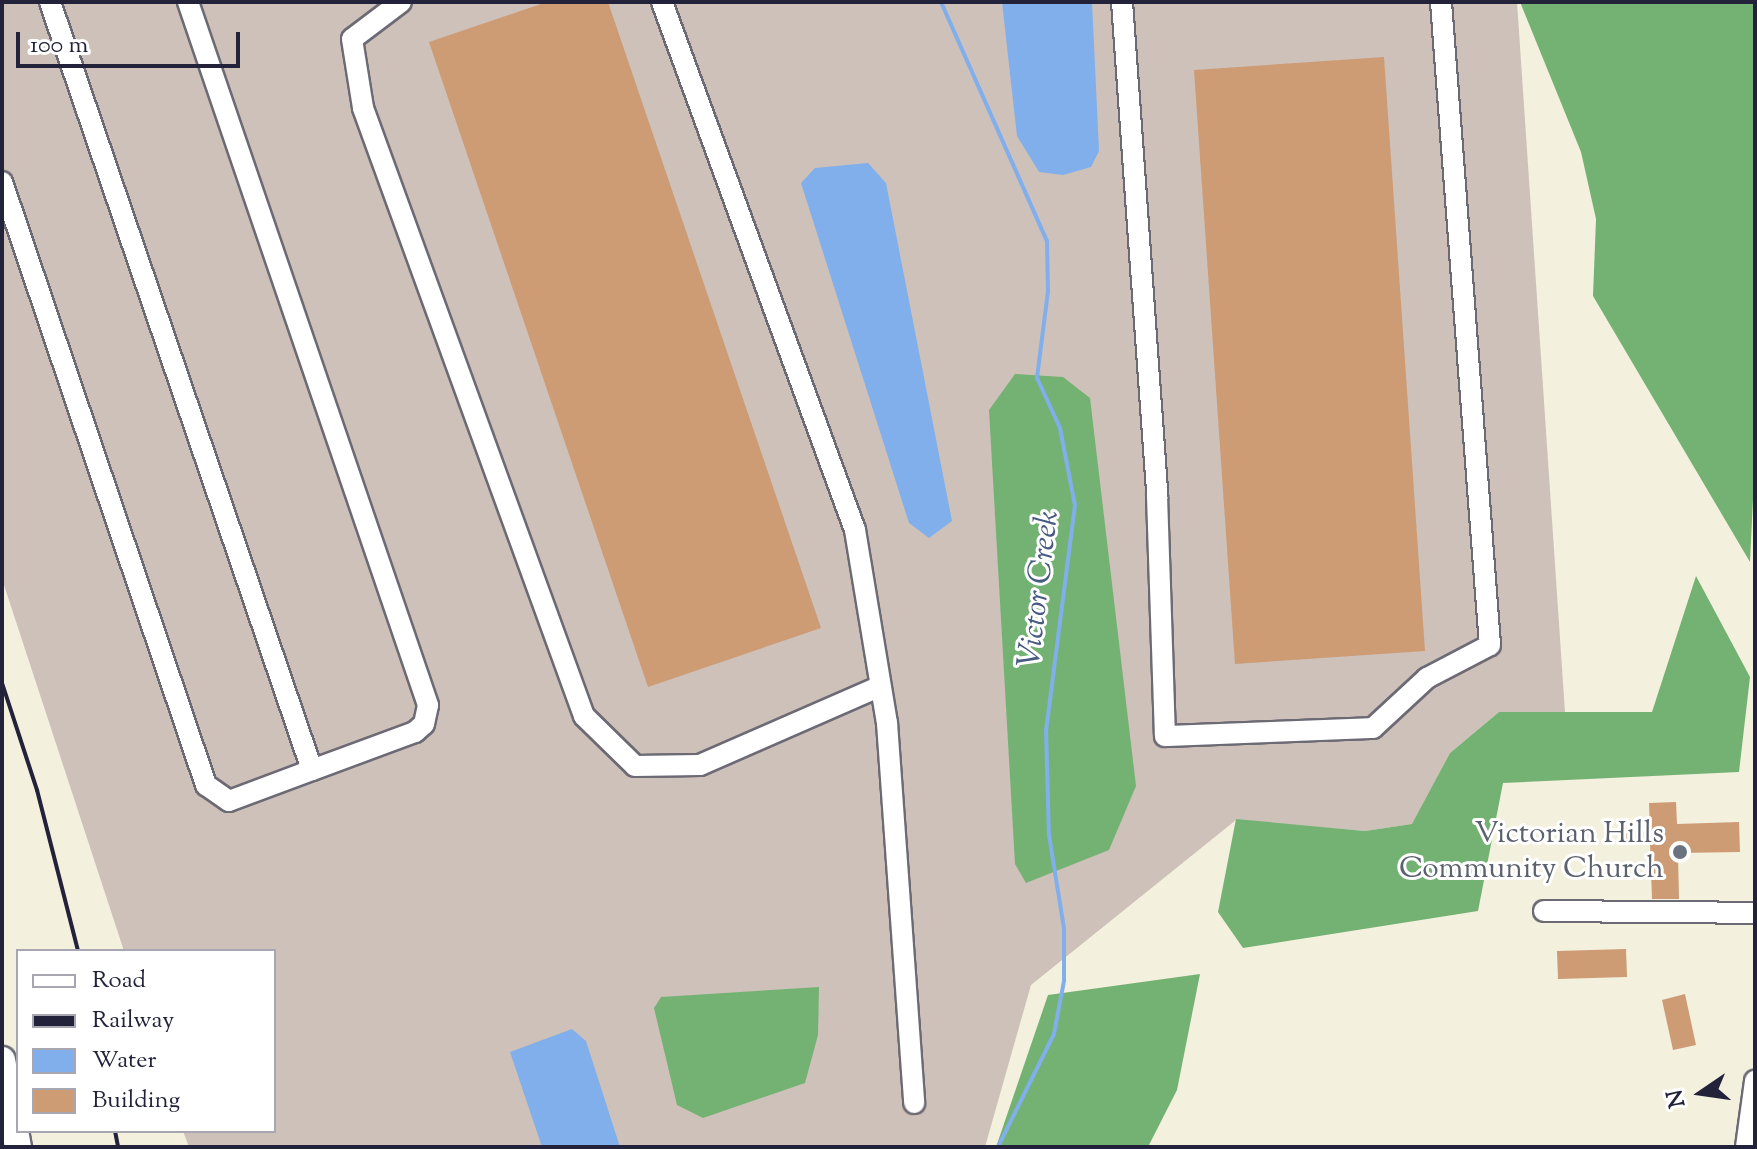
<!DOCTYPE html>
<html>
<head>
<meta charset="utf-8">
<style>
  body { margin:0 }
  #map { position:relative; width:1757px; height:1149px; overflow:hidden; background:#f4f0de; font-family:"Sorts Mill Goudy",serif }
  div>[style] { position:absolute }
  .industrial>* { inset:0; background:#cec1ba }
  .forest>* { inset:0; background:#74b274 }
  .water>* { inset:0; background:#80afeb }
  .stream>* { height:4px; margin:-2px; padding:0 2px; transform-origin:2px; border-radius:2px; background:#80afeb }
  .building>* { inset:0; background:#cd9b74 }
  .roads { filter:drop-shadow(2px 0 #6c6a74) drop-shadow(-2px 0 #6c6a74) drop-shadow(0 2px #6c6a74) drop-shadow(0 -2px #6c6a74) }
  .minor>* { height:20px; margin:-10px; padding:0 10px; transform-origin:10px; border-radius:10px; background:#fff }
  .major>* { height:26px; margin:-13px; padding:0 13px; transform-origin:13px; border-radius:13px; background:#fff }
  .rail>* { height:4px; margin:-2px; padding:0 2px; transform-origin:2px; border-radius:2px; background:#22223b }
  .dots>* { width:22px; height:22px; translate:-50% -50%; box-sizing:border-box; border:4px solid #fff; border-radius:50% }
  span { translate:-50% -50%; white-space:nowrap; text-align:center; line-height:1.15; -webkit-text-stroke:6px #fff; paint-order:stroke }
  .worship-label { font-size:30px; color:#5b616d }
  .right { translate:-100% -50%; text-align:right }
  .water-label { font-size:32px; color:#485a81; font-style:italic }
  .frame { position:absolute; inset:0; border:4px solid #22223b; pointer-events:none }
  .legend { position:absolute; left:16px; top:949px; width:260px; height:184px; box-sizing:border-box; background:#fff; border:2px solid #a7a7b1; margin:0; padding:10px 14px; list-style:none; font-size:24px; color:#22223b }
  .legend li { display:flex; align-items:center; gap:16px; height:40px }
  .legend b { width:40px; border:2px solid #a7a7b1 }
  .north { position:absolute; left:1661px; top:1053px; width:80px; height:80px; -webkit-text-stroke:6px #fff; paint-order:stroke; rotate:257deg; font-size:22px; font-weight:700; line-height:32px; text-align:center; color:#22223b }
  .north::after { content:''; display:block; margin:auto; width:28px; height:36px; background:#22223b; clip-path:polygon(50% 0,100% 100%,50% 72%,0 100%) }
  .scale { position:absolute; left:16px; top:32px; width:224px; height:36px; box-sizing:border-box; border:4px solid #22223b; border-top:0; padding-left:10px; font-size:24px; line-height:28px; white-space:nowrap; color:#22223b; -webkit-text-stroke:6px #fff; paint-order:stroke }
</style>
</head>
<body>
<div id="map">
  <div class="industrial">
    <div style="clip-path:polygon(2px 2px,1517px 2px,1565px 712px,1499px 712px,1450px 753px,1413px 824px,1365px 831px,1236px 820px,1031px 985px,985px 1147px,189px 1147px,183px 1131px,274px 1131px,274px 951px,124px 951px,2px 579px)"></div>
  </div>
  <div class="forest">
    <div style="clip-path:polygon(1520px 2px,1755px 2px,1755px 457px,1750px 562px,1593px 296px,1596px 219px,1581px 152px)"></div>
    <div style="clip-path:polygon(1015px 374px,1063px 377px,1090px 398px,1136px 786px,1109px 850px,1026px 883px,1015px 864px,989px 410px)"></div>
    <div style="clip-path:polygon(1696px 576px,1750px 677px,1739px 772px,1503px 783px,1478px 911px,1243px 948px,1218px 912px,1236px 819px,1365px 831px,1412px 824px,1450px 753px,1499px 712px,1652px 712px)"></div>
    <div style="clip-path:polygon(1200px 974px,1177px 1090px,1148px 1147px,996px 1147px,1048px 995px)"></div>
    <div style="clip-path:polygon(819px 987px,818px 1035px,805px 1083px,703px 1118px,677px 1105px,654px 1008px,661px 997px)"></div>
  </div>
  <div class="water">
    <div style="clip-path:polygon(1002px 2px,1092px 2px,1099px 151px,1091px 167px,1063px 175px,1039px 172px,1017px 136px)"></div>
    <div style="clip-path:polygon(868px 163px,886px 183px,952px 521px,929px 538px,909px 523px,801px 183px,815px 168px)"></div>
    <div style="clip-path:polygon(572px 1029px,586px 1041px,620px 1147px,542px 1147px,510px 1052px)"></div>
  </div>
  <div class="stream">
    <div style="left:941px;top:2px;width:261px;rotate:66.1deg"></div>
    <div style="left:1047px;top:241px;width:50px;rotate:88.9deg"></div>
    <div style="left:1048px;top:291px;width:88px;rotate:97.2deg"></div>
    <div style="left:1037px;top:378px;width:55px;rotate:65.3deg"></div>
    <div style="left:1060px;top:428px;width:78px;rotate:79deg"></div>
    <div style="left:1075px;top:505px;width:227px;rotate:97.3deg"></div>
    <div style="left:1046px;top:730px;width:105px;rotate:88.4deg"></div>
    <div style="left:1049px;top:835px;width:95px;rotate:80.9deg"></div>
    <div style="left:1064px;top:929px;width:52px;rotate:90deg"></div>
    <div style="left:1064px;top:981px;width:54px;rotate:100.7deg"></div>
    <div style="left:1054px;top:1034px;width:126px;rotate:116.4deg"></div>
  </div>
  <div class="building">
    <div style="clip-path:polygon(547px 2px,608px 2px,821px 628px,648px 687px,429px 42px)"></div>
    <div style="clip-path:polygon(1384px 57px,1425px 651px,1235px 664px,1194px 70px)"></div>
    <div style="clip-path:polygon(1676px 802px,1677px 824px,1739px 822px,1740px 852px,1678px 853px,1679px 899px,1652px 899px,1650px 843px,1625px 844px,1625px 832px,1650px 831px,1649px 803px)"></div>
    <div style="clip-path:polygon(1626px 949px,1627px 977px,1558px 979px,1557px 951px)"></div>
    <div style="clip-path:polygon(1685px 994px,1696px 1045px,1673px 1050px,1662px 1000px)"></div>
  </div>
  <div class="roads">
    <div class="minor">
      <div style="left:50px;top:2px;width:811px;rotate:71.16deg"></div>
      <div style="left:312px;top:770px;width:110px;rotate:-20.3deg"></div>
      <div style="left:415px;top:732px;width:12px;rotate:-42deg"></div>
      <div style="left:424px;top:724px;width:19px;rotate:-78deg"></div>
      <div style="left:428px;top:705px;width:743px;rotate:-108.85deg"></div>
      <div style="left:401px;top:2px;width:61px;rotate:142.9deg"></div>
      <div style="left:352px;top:39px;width:70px;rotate:80.9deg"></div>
      <div style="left:363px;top:108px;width:647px;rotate:70.02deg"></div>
      <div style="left:584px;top:716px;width:71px;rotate:44.4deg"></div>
      <div style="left:635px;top:766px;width:65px;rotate:-0.9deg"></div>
      <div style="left:700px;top:765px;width:197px;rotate:-23.6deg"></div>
      <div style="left:662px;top:2px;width:562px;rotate:69.92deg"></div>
      <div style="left:855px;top:530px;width:196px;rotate:80.6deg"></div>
      <div style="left:887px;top:723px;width:381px;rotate:85.9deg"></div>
      <div style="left:1122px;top:2px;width:495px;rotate:85.9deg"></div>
      <div style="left:1157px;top:496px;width:240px;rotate:88.1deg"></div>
      <div style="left:1165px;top:736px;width:208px;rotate:-2.2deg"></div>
      <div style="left:1373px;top:728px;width:74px;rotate:-42.8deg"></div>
      <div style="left:1427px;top:678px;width:71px;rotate:-27.6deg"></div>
      <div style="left:1490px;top:645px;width:645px;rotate:-94.36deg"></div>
      <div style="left:2px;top:182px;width:637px;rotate:71.31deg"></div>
      <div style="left:206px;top:785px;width:28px;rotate:35deg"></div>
      <div style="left:229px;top:801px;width:89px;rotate:-20.5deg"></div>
      <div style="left:1544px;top:911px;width:211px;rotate:0.5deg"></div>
      <div style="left:1746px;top:1147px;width:67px;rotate:-82.2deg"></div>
    </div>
    <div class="major">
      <div style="left:2px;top:1060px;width:88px;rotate:79.6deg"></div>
    </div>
  </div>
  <div class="rail">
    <div style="left:2px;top:683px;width:113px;rotate:71.9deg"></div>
    <div style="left:37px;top:790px;width:166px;rotate:75.7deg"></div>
    <div style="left:115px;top:1131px;width:16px;rotate:79deg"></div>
  </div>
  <div class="dots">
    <div style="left:1680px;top:852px;background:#6b7280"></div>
  </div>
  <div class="worship-label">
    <span class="right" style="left:1664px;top:852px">Victorian Hills<br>Community Church</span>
  </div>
  <div class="water-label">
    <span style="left:1040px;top:589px;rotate:-83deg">Victor Creek</span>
  </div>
  <div class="frame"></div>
  <ul class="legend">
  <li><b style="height:10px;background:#fff"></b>Road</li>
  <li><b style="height:10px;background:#22223b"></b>Railway</li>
  <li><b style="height:22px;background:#80afeb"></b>Water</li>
  <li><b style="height:22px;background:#cd9b74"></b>Building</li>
  </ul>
  <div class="north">N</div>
  <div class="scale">100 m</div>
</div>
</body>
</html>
